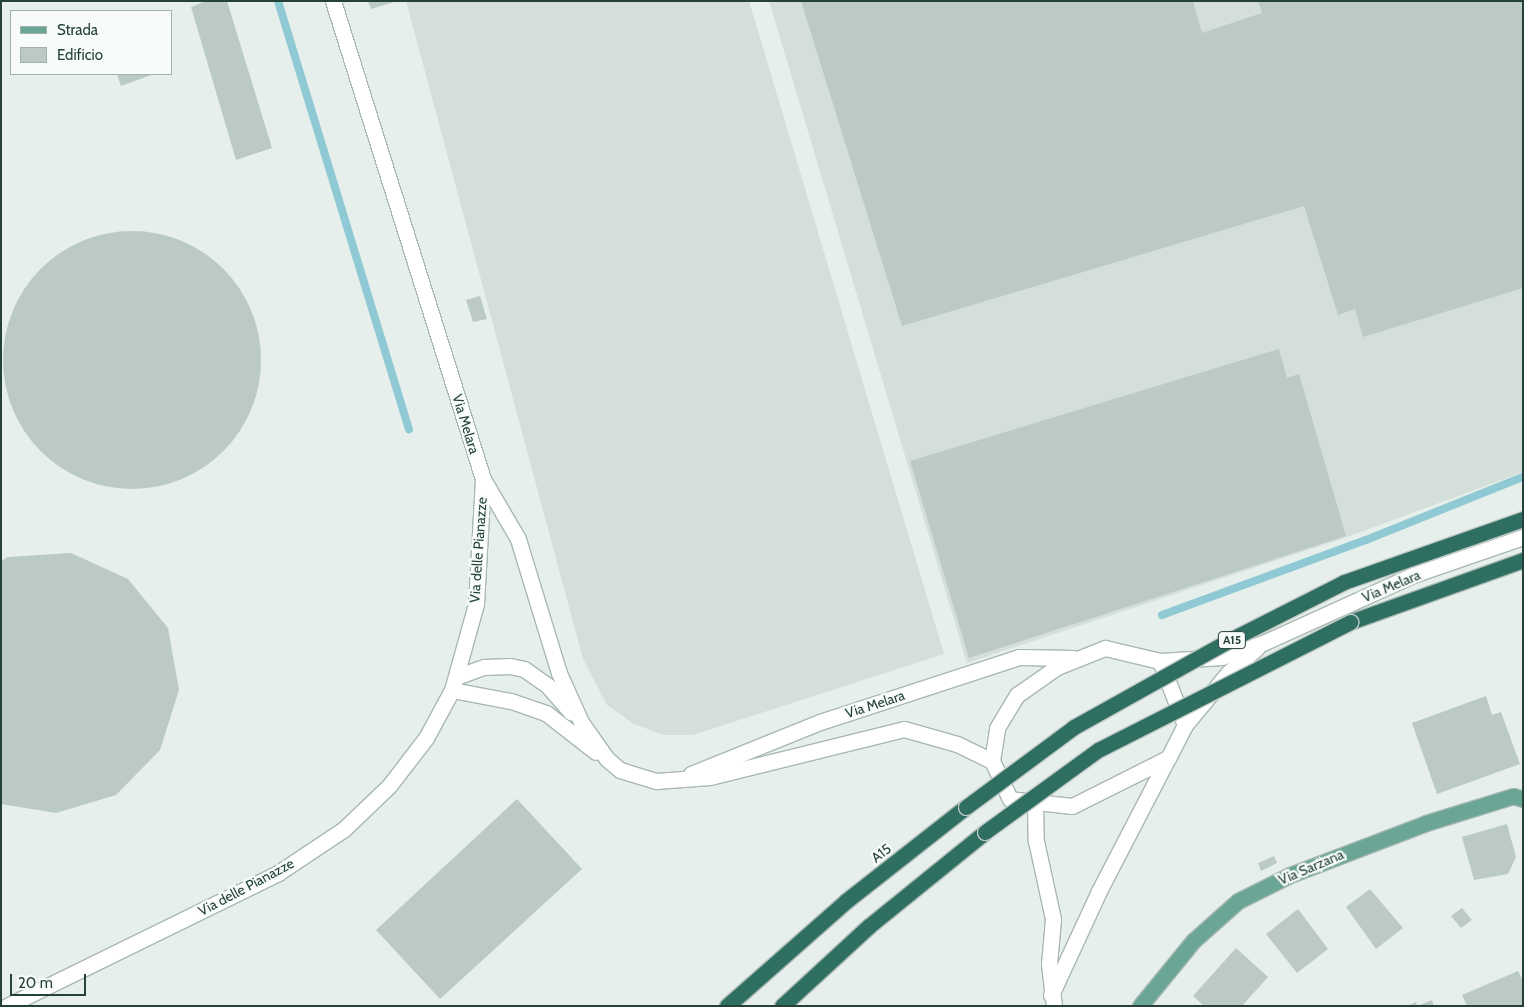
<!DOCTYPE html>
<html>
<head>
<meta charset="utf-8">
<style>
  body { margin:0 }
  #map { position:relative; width:1524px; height:1007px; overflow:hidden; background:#e6efeb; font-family:Cabin,sans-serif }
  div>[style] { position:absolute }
  .built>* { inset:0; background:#d4dfda }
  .stream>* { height:8px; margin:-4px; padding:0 4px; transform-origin:4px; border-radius:4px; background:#8ec9d4 }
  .building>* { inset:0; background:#bbcac4 }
  .round { border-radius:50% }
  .roads { filter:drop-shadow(1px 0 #a8b8b2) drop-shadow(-1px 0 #a8b8b2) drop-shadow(0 1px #a8b8b2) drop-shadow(0 -1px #a8b8b2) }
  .street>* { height:15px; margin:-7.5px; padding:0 7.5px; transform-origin:7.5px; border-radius:7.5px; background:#fff }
  .secondary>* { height:15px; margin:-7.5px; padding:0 7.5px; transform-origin:7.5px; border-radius:7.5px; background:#fff }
  .primary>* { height:15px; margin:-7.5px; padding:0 7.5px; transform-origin:7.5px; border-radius:7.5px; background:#6aa596 }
  .highway>* { height:15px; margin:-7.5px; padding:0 7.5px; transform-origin:7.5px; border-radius:7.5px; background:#2f6f62 }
  .bridges { filter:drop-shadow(1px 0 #c2cac8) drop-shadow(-1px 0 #c2cac8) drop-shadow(0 1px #c2cac8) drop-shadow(0 -1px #c2cac8) }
  .highway-bridge>* { height:15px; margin:-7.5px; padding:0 7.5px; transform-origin:7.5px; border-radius:7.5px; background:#2f6f62 }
  span { translate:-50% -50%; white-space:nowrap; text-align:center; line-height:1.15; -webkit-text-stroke:4.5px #f7fbf9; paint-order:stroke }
  .shield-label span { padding:1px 4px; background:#f7fbf9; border:1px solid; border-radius:4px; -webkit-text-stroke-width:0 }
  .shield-label { font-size:12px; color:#24423a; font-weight:700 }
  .street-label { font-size:14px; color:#24423a }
  .frame { position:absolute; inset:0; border:2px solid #24423a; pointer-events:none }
  .legend { position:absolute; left:10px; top:10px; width:162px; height:65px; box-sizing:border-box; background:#f7fbf9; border:1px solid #a3b1ad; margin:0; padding:6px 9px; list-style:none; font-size:15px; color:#24423a }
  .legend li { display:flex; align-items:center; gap:10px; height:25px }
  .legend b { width:25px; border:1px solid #a3b1ad }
  .scale { position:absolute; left:10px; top:974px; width:76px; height:22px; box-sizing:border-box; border:2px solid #24423a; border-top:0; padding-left:6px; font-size:15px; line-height:18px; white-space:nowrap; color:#24423a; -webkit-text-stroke:4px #f7fbf9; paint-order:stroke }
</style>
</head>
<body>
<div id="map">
  <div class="built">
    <div style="clip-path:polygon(406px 1px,749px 1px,944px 654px,693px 735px,664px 735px,634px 724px,607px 705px,583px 659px)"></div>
    <div style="clip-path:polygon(769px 1px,1523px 1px,1523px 472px,1350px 536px,967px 663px)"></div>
  </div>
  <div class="stream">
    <div style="left:278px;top:1px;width:448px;rotate:73deg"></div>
    <div style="left:1162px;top:615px;width:217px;rotate:-20.2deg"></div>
    <div style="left:1366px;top:540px;width:169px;rotate:-21.9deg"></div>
  </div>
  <div class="building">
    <div style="clip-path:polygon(206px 1px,227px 1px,272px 148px,236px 160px,191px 7px)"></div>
    <div style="clip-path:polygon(368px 1px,394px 1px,394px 2px,371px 9px)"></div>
    <div style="clip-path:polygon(801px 1px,1193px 1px,1202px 33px,1262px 13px,1258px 1px,1523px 1px,1523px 288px,1363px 337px,1355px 309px,1338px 315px,1304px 206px,902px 326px)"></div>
    <div style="clip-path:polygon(117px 74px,154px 74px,121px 86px)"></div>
    <div class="round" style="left:3px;top:231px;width:258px;height:258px"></div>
    <div style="clip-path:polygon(480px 296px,487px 319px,473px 322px,466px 300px)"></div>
    <div style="clip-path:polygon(1279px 349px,1287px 378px,1299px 374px,1346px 536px,969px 658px,910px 461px)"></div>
    <div style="clip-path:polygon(71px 553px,128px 579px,168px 628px,179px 690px,160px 750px,116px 795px,56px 813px,1px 804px,1px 561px,8px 557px)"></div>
    <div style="clip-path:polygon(1486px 696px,1492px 715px,1501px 712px,1520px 764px,1437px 794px,1412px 723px)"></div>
    <div style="clip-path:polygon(517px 799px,582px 869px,440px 999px,376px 930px)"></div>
    <div style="clip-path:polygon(1507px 824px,1516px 857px,1508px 874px,1474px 880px,1462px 837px)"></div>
    <div style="clip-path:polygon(1274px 856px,1277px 863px,1261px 871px,1258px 863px)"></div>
    <div style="clip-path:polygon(1370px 889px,1403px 928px,1376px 949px,1346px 907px)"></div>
    <div style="clip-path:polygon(1462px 908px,1472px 920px,1461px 928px,1451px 916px)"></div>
    <div style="clip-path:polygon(1298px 909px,1328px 949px,1297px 973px,1266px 934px)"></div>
    <div style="clip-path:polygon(1236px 948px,1268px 977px,1242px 1006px,1204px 1006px,1193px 996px)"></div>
    <div style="clip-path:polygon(1518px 971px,1523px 981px,1523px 1006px,1467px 1006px,1462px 995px)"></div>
    <div style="clip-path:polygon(1432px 1000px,1434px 1006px,1408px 1006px,1416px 1002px,1417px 1006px)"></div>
  </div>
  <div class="roads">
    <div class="street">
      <div style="left:483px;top:479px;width:69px;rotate:59.7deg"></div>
      <div style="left:518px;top:539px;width:140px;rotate:73deg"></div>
      <div style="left:559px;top:673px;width:54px;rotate:65.8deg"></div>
      <div style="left:581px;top:722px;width:45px;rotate:54.9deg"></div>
      <div style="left:607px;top:759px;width:17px;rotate:40deg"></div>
      <div style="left:620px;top:770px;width:38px;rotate:17deg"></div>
      <div style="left:656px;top:781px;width:54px;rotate:-4.2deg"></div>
      <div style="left:710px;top:777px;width:200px;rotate:-13.9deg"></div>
      <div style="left:904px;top:729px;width:55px;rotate:15.8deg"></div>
      <div style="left:957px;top:744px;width:39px;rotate:26deg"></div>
      <div style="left:1105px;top:648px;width:57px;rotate:13.3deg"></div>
      <div style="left:1160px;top:661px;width:69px;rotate:68.7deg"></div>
      <div style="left:1185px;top:725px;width:37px;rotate:117deg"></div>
      <div style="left:1168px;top:758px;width:107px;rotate:153.4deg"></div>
      <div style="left:1072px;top:806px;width:62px;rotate:-173.6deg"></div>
      <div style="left:1010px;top:799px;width:42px;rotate:-115.3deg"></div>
      <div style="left:992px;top:761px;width:33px;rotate:-81deg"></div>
      <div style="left:997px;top:728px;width:39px;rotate:-59deg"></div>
      <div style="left:1017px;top:695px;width:49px;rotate:-35deg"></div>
      <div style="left:1057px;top:667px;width:52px;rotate:-21.6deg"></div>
      <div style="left:1160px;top:661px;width:62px;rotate:-3.7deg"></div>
      <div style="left:1222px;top:657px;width:43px;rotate:-18.9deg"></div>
      <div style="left:1263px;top:643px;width:165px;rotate:-24.4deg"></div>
      <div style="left:1413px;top:575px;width:116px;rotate:-19.1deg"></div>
      <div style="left:456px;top:677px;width:30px;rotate:-20deg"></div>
      <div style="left:484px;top:667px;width:26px;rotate:-2deg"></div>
      <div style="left:510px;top:666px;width:14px;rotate:12deg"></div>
      <div style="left:524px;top:669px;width:29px;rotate:35deg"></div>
      <div style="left:548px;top:686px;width:35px;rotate:49deg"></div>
      <div style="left:452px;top:690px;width:60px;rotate:10.6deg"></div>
      <div style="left:511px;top:701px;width:37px;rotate:19deg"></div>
      <div style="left:546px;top:713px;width:63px;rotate:38deg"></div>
      <div style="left:1185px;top:725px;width:67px;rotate:-50.4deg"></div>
      <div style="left:1228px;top:673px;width:38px;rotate:-41deg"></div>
      <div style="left:691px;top:774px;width:139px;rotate:-22deg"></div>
      <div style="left:820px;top:722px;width:209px;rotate:-18.1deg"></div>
      <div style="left:1019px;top:657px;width:54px;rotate:1.1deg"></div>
      <div style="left:1035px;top:802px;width:39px;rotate:89deg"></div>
      <div style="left:1036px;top:841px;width:80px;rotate:77.7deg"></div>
      <div style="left:1053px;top:919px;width:45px;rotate:95.1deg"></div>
      <div style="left:1049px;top:964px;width:42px;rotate:83.2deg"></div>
      <div style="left:1051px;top:995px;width:115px;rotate:-65.2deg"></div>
      <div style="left:1099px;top:891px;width:150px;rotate:-62.6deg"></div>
    </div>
    <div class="secondary">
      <div style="left:7px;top:1006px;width:302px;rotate:-26.1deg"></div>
      <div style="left:278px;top:873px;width:79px;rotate:-33.7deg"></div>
      <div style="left:344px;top:829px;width:62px;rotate:-43.7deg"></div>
      <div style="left:389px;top:786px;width:61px;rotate:-52.4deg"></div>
      <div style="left:426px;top:738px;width:55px;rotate:-61.6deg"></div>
      <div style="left:452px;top:690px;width:89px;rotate:-74.4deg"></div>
      <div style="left:476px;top:604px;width:125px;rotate:-86.8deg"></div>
      <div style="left:483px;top:479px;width:501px;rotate:-107.42deg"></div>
    </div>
    <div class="primary">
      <div style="left:1140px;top:1006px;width:84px;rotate:-50.8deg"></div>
      <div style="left:1193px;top:941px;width:60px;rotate:-41.6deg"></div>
      <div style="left:1238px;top:901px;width:58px;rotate:-26.6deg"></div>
      <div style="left:1290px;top:875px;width:146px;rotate:-20.9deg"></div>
      <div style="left:1426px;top:823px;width:91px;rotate:-17.2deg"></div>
      <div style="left:1513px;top:796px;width:10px;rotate:17deg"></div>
    </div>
    <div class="highway">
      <div style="left:1350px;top:622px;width:184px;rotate:-19.7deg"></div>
      <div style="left:727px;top:1006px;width:159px;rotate:-41.4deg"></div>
      <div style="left:846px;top:901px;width:152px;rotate:-38.1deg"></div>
      <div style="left:782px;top:1006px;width:118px;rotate:-42.6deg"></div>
      <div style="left:869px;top:926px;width:149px;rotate:-39deg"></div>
    </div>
  </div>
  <div class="bridges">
    <div class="highway-bridge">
      <div style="left:966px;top:807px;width:134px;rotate:-36.5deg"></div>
      <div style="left:1074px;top:727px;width:172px;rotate:-29.2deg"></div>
      <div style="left:1224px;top:643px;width:135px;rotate:-26.9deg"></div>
      <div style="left:1344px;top:582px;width:190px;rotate:-19.4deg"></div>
      <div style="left:985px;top:832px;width:140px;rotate:-36deg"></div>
      <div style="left:1098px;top:750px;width:283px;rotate:-26.9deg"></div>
    </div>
  </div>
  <div class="shield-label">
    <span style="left:1232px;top:640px">A15</span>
  </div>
  <div class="street-label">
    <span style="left:466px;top:424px;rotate:73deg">Via Melara</span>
    <span style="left:478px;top:550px;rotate:-86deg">Via delle Pianazze</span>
    <span style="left:1391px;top:586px;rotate:-23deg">Via Melara</span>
    <span style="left:875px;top:704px;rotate:-18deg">Via Melara</span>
    <span style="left:881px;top:853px;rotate:-38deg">A15</span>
    <span style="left:1311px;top:867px;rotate:-23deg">Via Sarzana</span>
    <span style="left:246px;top:887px;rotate:-28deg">Via delle Pianazze</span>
  </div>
  <div class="frame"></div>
  <ul class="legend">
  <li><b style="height:6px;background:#6aa596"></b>Strada</li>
  <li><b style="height:14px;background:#bbcac4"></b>Edificio</li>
  </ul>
  <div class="scale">20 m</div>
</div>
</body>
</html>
